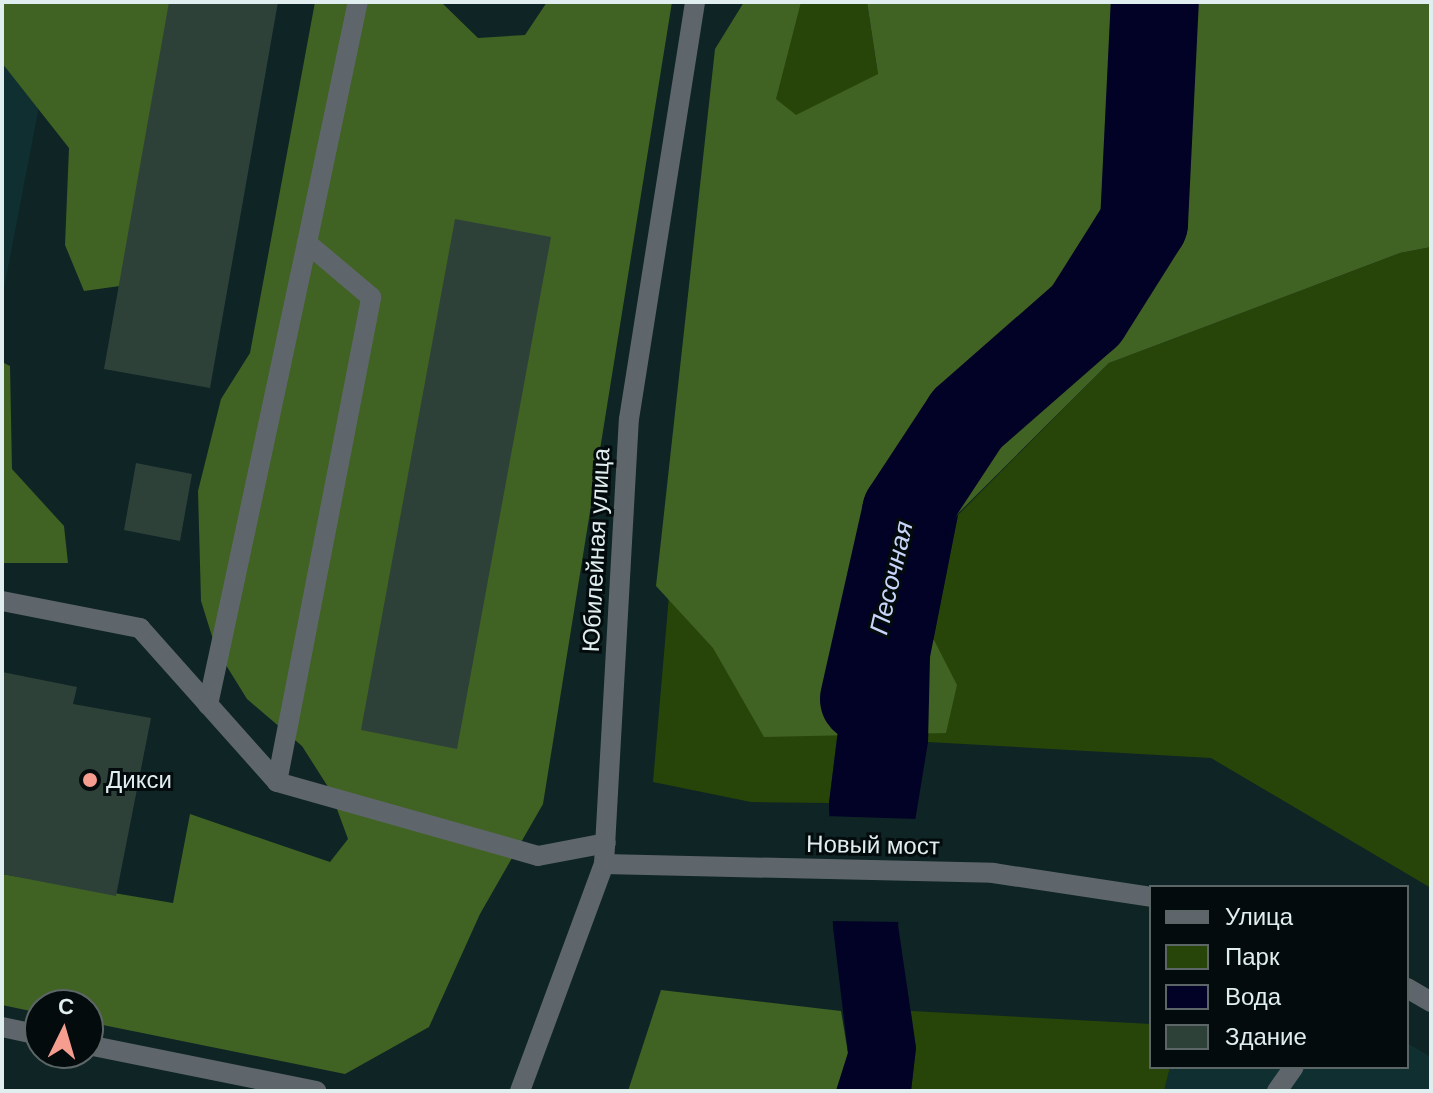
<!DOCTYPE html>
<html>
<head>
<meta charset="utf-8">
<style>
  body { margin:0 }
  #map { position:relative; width:1433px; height:1093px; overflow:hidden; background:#0f2425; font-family:Helvetica,sans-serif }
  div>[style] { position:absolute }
  .built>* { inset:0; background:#102f31 }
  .green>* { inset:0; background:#274509 }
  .forest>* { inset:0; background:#406223 }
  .water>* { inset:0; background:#020126 }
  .pier>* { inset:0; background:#0f2425 }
  .river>* { height:88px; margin:-44px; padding:0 44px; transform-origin:44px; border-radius:44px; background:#020126 }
  .building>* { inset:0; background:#2e4139 }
  .service>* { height:20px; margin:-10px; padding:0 10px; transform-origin:10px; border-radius:10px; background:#5f666b }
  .tertiary>* { height:20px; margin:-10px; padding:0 10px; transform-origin:10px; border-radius:10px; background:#5f666b }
  .dots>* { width:22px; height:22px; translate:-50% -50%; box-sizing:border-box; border:4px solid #040b0c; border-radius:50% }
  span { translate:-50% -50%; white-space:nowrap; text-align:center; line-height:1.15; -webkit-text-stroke:6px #040b0c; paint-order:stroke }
  .street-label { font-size:24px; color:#e1eeef }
  .poi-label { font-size:24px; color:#e1eeef }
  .left { translate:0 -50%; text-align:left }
  .water-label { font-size:26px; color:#c8d5f9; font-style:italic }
  .frame { position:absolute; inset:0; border:4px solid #e1eeef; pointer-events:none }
  .legend { position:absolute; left:1149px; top:885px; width:260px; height:184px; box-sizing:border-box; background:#040b0c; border:2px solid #5c6667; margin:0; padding:10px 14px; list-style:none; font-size:24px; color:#e1eeef }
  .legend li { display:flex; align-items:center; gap:16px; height:40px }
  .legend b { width:40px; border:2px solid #5c6667 }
  .north { position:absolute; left:24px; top:989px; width:80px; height:80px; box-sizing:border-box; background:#040b0c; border:2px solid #5c6667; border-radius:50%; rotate:5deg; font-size:22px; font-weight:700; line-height:32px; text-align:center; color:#e1eeef }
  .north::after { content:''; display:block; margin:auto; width:28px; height:36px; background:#f59d8e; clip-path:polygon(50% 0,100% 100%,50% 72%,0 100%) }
</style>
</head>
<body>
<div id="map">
  <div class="built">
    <div style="clip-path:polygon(2px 2px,59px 2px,2px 299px)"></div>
    <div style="clip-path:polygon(1407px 1043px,1431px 1057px,1431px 1091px,1164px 1091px,1170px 1067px,1407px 1067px)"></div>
  </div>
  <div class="green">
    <div style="clip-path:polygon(763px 2px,867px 2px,878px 74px,843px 690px,829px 803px,751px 802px,653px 782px,683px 432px)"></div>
    <div style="clip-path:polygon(1431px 247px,1431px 888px,1211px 758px,928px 742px,930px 657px,958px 515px,1109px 363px,1400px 253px)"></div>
    <div style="clip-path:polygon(911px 1011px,1151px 1024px,1151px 1067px,1170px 1067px,1164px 1091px,911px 1091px,916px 1048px)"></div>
  </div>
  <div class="forest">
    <div style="clip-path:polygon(2px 2px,174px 2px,127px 285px,84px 291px,65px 245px,69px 148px,2px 63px)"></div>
    <div style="clip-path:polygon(315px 2px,441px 2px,478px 38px,525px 35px,547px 2px,672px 2px,543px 804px,480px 914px,429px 1027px,345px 1074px,88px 1022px,88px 1005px,40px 1005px,40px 1013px,2px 1005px,2px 874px,173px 903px,190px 814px,330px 862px,348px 839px,330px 790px,302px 746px,247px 699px,216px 649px,201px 601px,198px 491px,221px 399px,250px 353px)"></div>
    <div style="clip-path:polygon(744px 2px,801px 2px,776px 99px,796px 115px,878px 74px,867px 2px,1431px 2px,1431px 247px,1400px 253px,1109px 363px,866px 605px,934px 640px,957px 685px,946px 733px,764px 737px,713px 648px,656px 586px,715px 49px)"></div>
    <div style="clip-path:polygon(2px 362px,10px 366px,12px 469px,64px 526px,68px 563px,2px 563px)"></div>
    <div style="clip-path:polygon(661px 990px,841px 1011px,848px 1053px,836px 1091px,628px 1091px)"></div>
  </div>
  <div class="water">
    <div style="clip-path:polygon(958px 515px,930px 657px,928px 742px,898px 925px,916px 1048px,911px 1091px,836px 1091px,848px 1053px,833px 927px,829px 803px,843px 690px,865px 606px)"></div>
  </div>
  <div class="pier">
    <div style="clip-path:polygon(825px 816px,919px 819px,902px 922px,829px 921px)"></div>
  </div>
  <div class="river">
    <div style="left:864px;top:699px;width:192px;rotate:-77.3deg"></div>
    <div style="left:906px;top:512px;width:111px;rotate:-56.7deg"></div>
    <div style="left:967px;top:419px;width:158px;rotate:-41.2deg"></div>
    <div style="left:1086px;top:315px;width:109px;rotate:-57.8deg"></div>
    <div style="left:1144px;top:223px;width:221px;rotate:-87.2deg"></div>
  </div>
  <div class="building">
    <div style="clip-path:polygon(169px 2px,278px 2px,210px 388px,104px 369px)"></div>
    <div style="clip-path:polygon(455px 219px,551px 237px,457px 749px,361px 730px)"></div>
    <div style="clip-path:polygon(136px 463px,192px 474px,180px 541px,124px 530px)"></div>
    <div style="clip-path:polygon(2px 672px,77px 687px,73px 704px,151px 718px,116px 896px,2px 874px)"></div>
  </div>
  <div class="service">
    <div style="left:2px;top:601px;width:141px;rotate:11.1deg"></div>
    <div style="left:140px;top:628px;width:206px;rotate:48.3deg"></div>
    <div style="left:277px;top:782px;width:271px;rotate:15.8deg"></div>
    <div style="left:538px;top:856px;width:69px;rotate:-10.8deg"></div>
    <div style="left:208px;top:705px;width:472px;rotate:-77.9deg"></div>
    <div style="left:277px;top:782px;width:494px;rotate:-79deg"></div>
    <div style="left:371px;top:297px;width:84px;rotate:-139.8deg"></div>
    <div style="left:307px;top:243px;width:246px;rotate:-78.1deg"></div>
    <div style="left:604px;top:864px;width:389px;rotate:1.3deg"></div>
    <div style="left:993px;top:873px;width:160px;rotate:8.6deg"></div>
    <div style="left:1407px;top:988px;width:28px;rotate:30deg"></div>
    <div style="left:2px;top:1027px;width:39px;rotate:12deg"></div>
    <div style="left:88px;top:1045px;width:233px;rotate:11.4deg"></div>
    <div style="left:1277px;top:1091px;width:29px;rotate:-55deg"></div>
  </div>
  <div class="tertiary">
    <div style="left:520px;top:1091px;width:242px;rotate:-69.7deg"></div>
    <div style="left:604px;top:864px;width:446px;rotate:-86.8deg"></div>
    <div style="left:629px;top:419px;width:422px;rotate:-81deg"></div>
  </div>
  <div class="dots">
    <div style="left:90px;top:780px;background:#f59d8e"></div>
  </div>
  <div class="street-label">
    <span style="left:596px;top:550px;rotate:-87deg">Юбилейная улица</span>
    <span style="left:873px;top:845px;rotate:1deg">Новый мост</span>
  </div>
  <div class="poi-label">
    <span class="left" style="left:106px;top:780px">Дикси</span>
  </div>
  <div class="water-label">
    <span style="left:892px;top:578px;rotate:-77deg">Песочная</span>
  </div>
  <div class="frame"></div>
  <ul class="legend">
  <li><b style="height:10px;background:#5f666b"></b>Улица</li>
  <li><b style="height:22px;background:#274509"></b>Парк</li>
  <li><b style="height:22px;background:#020126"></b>Вода</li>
  <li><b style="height:22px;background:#2e4139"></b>Здание</li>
  </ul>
  <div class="north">С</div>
</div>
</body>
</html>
